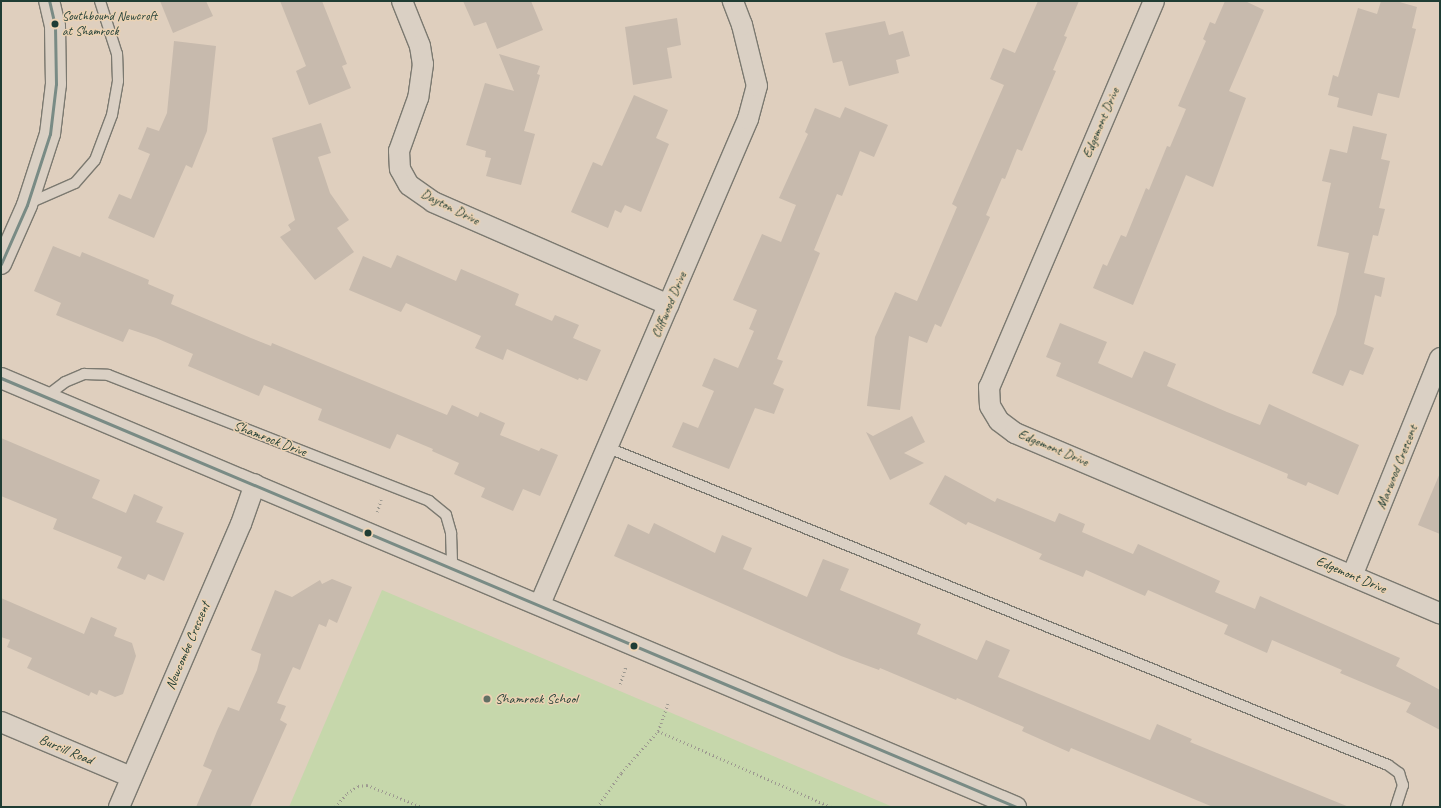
<!DOCTYPE html>
<html>
<head>
<meta charset="utf-8">
<style>
  body { margin:0 }
  #map { position:relative; width:1441px; height:808px; overflow:hidden; background:#dfcfbe; font-family:Caveat,sans-serif }
  div>[style] { position:absolute }
  .green>* { inset:0; background:#c6d7ab }
  .building>* { inset:0; background:#c7baad }
  .path>* { height:2.5px; margin-top:-1.25px; transform-origin:0; background:repeating-linear-gradient(90deg,#9d9990 0 1px,transparent 0 4px) }
  .roads { filter:drop-shadow(1px 0 #7b7970) drop-shadow(-1px 0 #7b7970) drop-shadow(0 1px #7b7970) drop-shadow(0 -1px #7b7970) }
  .service>* { height:10px; margin:-5px; padding:0 5px; transform-origin:5px; border-radius:5px; background:#dad0c4 }
  .minor>* { height:20px; margin:-10px; padding:0 10px; transform-origin:10px; border-radius:10px; background:#dad0c4 }
  .bus-1>* { height:3px; margin:-1.5px; padding:0 1.5px; transform-origin:1.5px; border-radius:1.5px; background:#798b85 }
  .dots>* { width:11px; height:11px; translate:-50% -50%; box-sizing:border-box; border:2px solid #ebd2b3; border-radius:50% }
  span { translate:-50% -50%; white-space:nowrap; text-align:center; line-height:1.15; -webkit-text-stroke:3px #ebd2b3; paint-order:stroke }
  .bus-label { font-size:13px; color:#1f3d34 }
  .left { translate:0 -50%; text-align:left }
  .street-label { font-size:14px; color:#1f3d34 }
  .poi-label { font-size:14px; color:#1f3d34 }
  .frame { position:absolute; inset:0; border:2px solid #1f3d34; pointer-events:none }
</style>
</head>
<body>
<div id="map">
  <div class="green">
    <div style="clip-path:polygon(382px 590px,893px 807px,289px 807px)"></div>
  </div>
  <div class="building">
    <div style="clip-path:polygon(160px 1px,206px 1px,213px 16px,173px 33px)"></div>
    <div style="clip-path:polygon(280px 1px,322px 1px,347px 64px,342px 66px,351px 88px,309px 105px,296px 71px,306px 66px)"></div>
    <div style="clip-path:polygon(463px 1px,531px 1px,543px 30px,497px 49px,486px 22px,474px 26px)"></div>
    <div style="clip-path:polygon(1038px 1px,1079px 1px,1064px 36px,1067px 37px,1053px 70px,1056px 71px,1022px 151px,1017px 149px,1005px 179px,1002px 178px,986px 215px,990px 217px,941px 327px,935px 324px,927px 343px,909px 336px,900px 410px,867px 406px,875px 337px,895px 292px,917px 301px,957px 207px,952px 204px,1004px 85px,990px 79px,1003px 48px,1015px 53px)"></div>
    <div style="clip-path:polygon(1225px 1px,1245px 1px,1264px 10px,1229px 91px,1246px 98px,1213px 187px,1186px 175px,1133px 305px,1093px 288px,1103px 264px,1107px 266px,1121px 235px,1126px 237px,1146px 188px,1149px 190px,1167px 146px,1170px 147px,1186px 109px,1178px 106px,1206px 41px,1203px 39px,1210px 22px,1215px 24px)"></div>
    <div style="clip-path:polygon(1381px 1px,1396px 1px,1417px 7px,1412px 28px,1416px 29px,1399px 98px,1378px 93px,1372px 116px,1337px 107px,1339px 98px,1328px 95px,1333px 75px,1338px 77px,1358px 8px,1377px 14px)"></div>
    <div style="clip-path:polygon(677px 18px,681px 45px,667px 48px,672px 78px,633px 85px,625px 27px)"></div>
    <div style="clip-path:polygon(885px 21px,889px 35px,903px 31px,910px 56px,896px 60px,899px 73px,849px 86px,842px 61px,833px 63px,825px 33px)"></div>
    <div style="clip-path:polygon(174px 41px,216px 46px,207px 131px,192px 168px,186px 165px,154px 238px,108px 218px,119px 194px,131px 199px,150px 154px,138px 149px,147px 127px,159px 131px,167px 113px)"></div>
    <div style="clip-path:polygon(499px 54px,540px 66px,537px 74px,540px 75px,524px 131px,535px 134px,521px 185px,486px 176px,491px 158px,485px 157px,486px 151px,466px 145px,485px 83px,514px 91px)"></div>
    <div style="clip-path:polygon(634px 95px,668px 110px,656px 138px,669px 144px,641px 212px,625px 205px,621px 213px,615px 210px,608px 228px,571px 212px,593px 162px,602px 166px)"></div>
    <div style="clip-path:polygon(845px 107px,888px 125px,874px 157px,860px 151px,842px 196px,837px 194px,814px 250px,820px 253px,777px 359px,783px 361px,773px 384px,784px 389px,774px 414px,755px 408px,729px 469px,672px 447px,683px 422px,698px 428px,714px 391px,702px 386px,714px 358px,738px 368px,754px 331px,749px 329px,757px 310px,733px 300px,762px 234px,781px 242px,796px 205px,779px 198px,808px 134px,805px 132px,815px 108px,840px 118px)"></div>
    <div style="clip-path:polygon(321px 123px,331px 153px,318px 157px,330px 193px,349px 220px,337px 228px,354px 252px,315px 280px,280px 237px,291px 230px,288px 225px,295px 220px,272px 138px)"></div>
    <div style="clip-path:polygon(1353px 126px,1387px 134px,1381px 159px,1390px 161px,1379px 208px,1385px 209px,1378px 236px,1373px 235px,1364px 273px,1385px 278px,1381px 297px,1375px 295px,1364px 344px,1374px 348px,1363px 375px,1350px 370px,1343px 386px,1312px 373px,1336px 314px,1349px 253px,1317px 246px,1331px 183px,1322px 181px,1330px 149px,1347px 153px)"></div>
    <div style="clip-path:polygon(53px 246px,80px 257px,82px 252px,149px 280px,148px 284px,174px 295px,171px 304px,251px 338px,271px 346px,272px 343px,447px 415px,452px 405px,478px 417px,480px 412px,505px 423px,500px 435px,539px 451px,541px 448px,558px 455px,540px 496px,523px 489px,513px 511px,481px 497px,485px 488px,454px 474px,459px 463px,432px 451px,433px 449px,397px 434px,390px 449px,318px 420px,322px 409px,264px 385px,259px 396px,188px 366px,193px 354px,156px 338px,129px 329px,123px 342px,56px 315px,61px 303px,34px 291px)"></div>
    <div style="clip-path:polygon(397px 255px,456px 281px,461px 269px,519px 294px,515px 305px,552px 321px,555px 315px,579px 325px,573px 338px,601px 350px,587px 381px,579px 378px,578px 380px,507px 349px,503px 360px,475px 348px,481px 336px,406px 303px,401px 312px,349px 290px,363px 256px,391px 268px)"></div>
    <div style="clip-path:polygon(1060px 323px,1107px 342px,1098px 363px,1132px 378px,1144px 351px,1176px 364px,1167px 386px,1227px 412px,1260px 425px,1269px 404px,1359px 445px,1338px 495px,1308px 482px,1306px 486px,1287px 478px,1288px 474px,1056px 376px,1061px 363px,1046px 357px)"></div>
    <div style="clip-path:polygon(912px 416px,925px 442px,904px 453px,924px 463px,890px 480px,866px 432px,873px 436px)"></div>
    <div style="clip-path:polygon(1px 438px,100px 480px,92px 498px,126px 513px,134px 494px,163px 507px,156px 522px,184px 533px,164px 581px,148px 574px,145px 580px,117px 568px,122px 557px,53px 529px,57px 519px,1px 496px)"></div>
    <div style="clip-path:polygon(1440px 473px,1440px 534px,1418px 525px)"></div>
    <div style="clip-path:polygon(945px 475px,995px 502px,997px 498px,1055px 522px,1059px 513px,1085px 524px,1082px 532px,1133px 554px,1138px 544px,1220px 581px,1215px 592px,1255px 609px,1260px 596px,1400px 658px,1396px 666px,1440px 690px,1440px 730px,1406px 712px,1411px 703px,1340px 673px,1342px 670px,1272px 640px,1267px 653px,1224px 634px,1228px 625px,1148px 590px,1145px 596px,1086px 570px,1083px 577px,1039px 559px,1042px 554px,968px 522px,966px 525px,929px 504px)"></div>
    <div style="clip-path:polygon(654px 523px,715px 553px,722px 535px,752px 548px,743px 569px,807px 597px,823px 559px,849px 569px,840px 590px,921px 624px,917px 634px,977px 660px,986px 640px,1010px 650px,998px 677px,1150px 740px,1157px 724px,1192px 739px,1190px 742px,1349px 807px,1213px 807px,1071px 748px,1069px 752px,1022px 731px,1024px 727px,957px 698px,956px 700px,880px 668px,879px 670px,841px 656px,614px 556px,628px 524px,649px 534px)"></div>
    <div style="clip-path:polygon(332px 579px,352px 587px,337px 623px,329px 619px,326px 627px,319px 624px,300px 670px,293px 667px,277px 703px,286px 706px,280px 720px,287px 724px,250px 807px,196px 807px,212px 770px,203px 766px,217px 731px,228px 707px,239px 711px,257px 670px,261px 654px,251px 650px,275px 590px,292px 597px,320px 580px,322px 584px)"></div>
    <div style="clip-path:polygon(1px 598px,84px 634px,91px 617px,117px 628px,114px 636px,132px 643px,136px 656px,123px 694px,115px 697px,99px 690px,97px 695px,91px 692px,89px 696px,27px 668px,32px 658px,7px 647px,10px 640px,1px 637px)"></div>
  </div>
  <div class="path">
    <div style="left:377px;top:512px;width:13px;rotate:-72deg"></div>
    <div style="left:620px;top:684px;width:19px;rotate:-72deg"></div>
    <div style="left:658px;top:731px;width:189px;rotate:23.7deg"></div>
    <div style="left:335px;top:807px;width:18px;rotate:-49deg"></div>
    <div style="left:347px;top:793px;width:13px;rotate:-32deg"></div>
    <div style="left:358px;top:786px;width:9px;rotate:-6deg"></div>
    <div style="left:367px;top:785px;width:59px;rotate:21.8deg"></div>
    <div style="left:597px;top:807px;width:42px;rotate:-54.8deg"></div>
    <div style="left:621px;top:773px;width:56px;rotate:-48.6deg"></div>
    <div style="left:658px;top:731px;width:29px;rotate:-70deg"></div>
  </div>
  <div class="roads">
    <div class="service">
      <div style="left:27px;top:204px;width:52px;rotate:-23.6deg"></div>
      <div style="left:75px;top:183px;width:30px;rotate:-49deg"></div>
      <div style="left:95px;top:160px;width:48px;rotate:-69.3deg"></div>
      <div style="left:112px;top:115px;width:35px;rotate:-80deg"></div>
      <div style="left:118px;top:81px;width:27px;rotate:-92deg"></div>
      <div style="left:117px;top:54px;width:56px;rotate:-107.8deg"></div>
      <div style="left:44px;top:398px;width:26px;rotate:-37deg"></div>
      <div style="left:65px;top:382px;width:21px;rotate:-23deg"></div>
      <div style="left:84px;top:374px;width:24px;rotate:2deg"></div>
      <div style="left:108px;top:375px;width:345px;rotate:21.4deg"></div>
      <div style="left:429px;top:501px;width:22px;rotate:39deg"></div>
      <div style="left:446px;top:515px;width:19px;rotate:74deg"></div>
      <div style="left:451px;top:533px;width:34px;rotate:88deg"></div>
      <div style="left:606px;top:447px;width:844px;rotate:22.13deg"></div>
      <div style="left:1388px;top:765px;width:14px;rotate:36deg"></div>
      <div style="left:1399px;top:773px;width:13px;rotate:72deg"></div>
      <div style="left:1403px;top:785px;width:23px;rotate:108deg"></div>
    </div>
    <div class="minor">
      <div style="left:402px;top:1px;width:48px;rotate:68.2deg"></div>
      <div style="left:420px;top:46px;width:18px;rotate:81deg"></div>
      <div style="left:423px;top:64px;width:34px;rotate:98deg"></div>
      <div style="left:418px;top:98px;width:56px;rotate:109.7deg"></div>
      <div style="left:399px;top:151px;width:18px;rotate:87deg"></div>
      <div style="left:400px;top:169px;width:18px;rotate:61deg"></div>
      <div style="left:409px;top:185px;width:29px;rotate:35deg"></div>
      <div style="left:433px;top:202px;width:257px;rotate:23.6deg"></div>
      <div style="left:1154px;top:1px;width:420px;rotate:113.1deg"></div>
      <div style="left:989px;top:387px;width:19px;rotate:87deg"></div>
      <div style="left:990px;top:406px;width:17px;rotate:59deg"></div>
      <div style="left:999px;top:421px;width:20px;rotate:37deg"></div>
      <div style="left:1015px;top:433px;width:462px;rotate:23deg"></div>
      <div style="left:1px;top:264px;width:64px;rotate:-66.2deg"></div>
      <div style="left:27px;top:205px;width:75px;rotate:-72.1deg"></div>
      <div style="left:50px;top:134px;width:50px;rotate:-83.2deg"></div>
      <div style="left:56px;top:84px;width:58px;rotate:-91deg"></div>
      <div style="left:55px;top:26px;width:26px;rotate:-103deg"></div>
      <div style="left:1px;top:378px;width:1102px;rotate:22.91deg"></div>
      <div style="left:1352px;top:576px;width:235px;rotate:-68deg"></div>
      <div style="left:540px;top:604px;width:528px;rotate:-66.79deg"></div>
      <div style="left:748px;top:119px;width:34px;rotate:-75deg"></div>
      <div style="left:757px;top:86px;width:63px;rotate:-103.8deg"></div>
      <div style="left:742px;top:25px;width:26px;rotate:-111deg"></div>
      <div style="left:1px;top:722px;width:141px;rotate:22.9deg"></div>
      <div style="left:119px;top:807px;width:308px;rotate:-66.7deg"></div>
      <div style="left:241px;top:524px;width:42px;rotate:-70.7deg"></div>
    </div>
  </div>
  <div class="bus-1">
    <div style="left:1px;top:264px;width:64px;rotate:-66.2deg"></div>
    <div style="left:27px;top:205px;width:75px;rotate:-72.1deg"></div>
    <div style="left:50px;top:134px;width:50px;rotate:-83.2deg"></div>
    <div style="left:56px;top:84px;width:58px;rotate:-91deg"></div>
    <div style="left:55px;top:26px;width:26px;rotate:-103deg"></div>
    <div style="left:1px;top:378px;width:1102px;rotate:22.91deg"></div>
  </div>
  <div class="dots">
    <div style="left:55px;top:24px;background:#1f3d34"></div>
    <div style="left:368px;top:533px;background:#1f3d34"></div>
    <div style="left:634px;top:646px;background:#1f3d34"></div>
    <div style="left:487px;top:699px;background:#627064"></div>
  </div>
  <div class="bus-label">
    <span class="left" style="left:62px;top:24px">Southbound Newcroft<br>at Shamrock</span>
  </div>
  <div class="street-label">
    <span style="left:1101px;top:123px;rotate:-67deg">Edgemont Drive</span>
    <span style="left:450px;top:207px;rotate:27deg">Dayton Drive</span>
    <span style="left:669px;top:305px;rotate:-67deg">Cliffwood Drive</span>
    <span style="left:270px;top:439px;rotate:21deg">Shamrock Drive</span>
    <span style="left:1053px;top:448px;rotate:23deg">Edgemont Drive</span>
    <span style="left:1397px;top:467px;rotate:-68deg">Marwood Crescent</span>
    <span style="left:1351px;top:575px;rotate:23deg">Edgemont Drive</span>
    <span style="left:188px;top:646px;rotate:-67deg">Newcombe Crescent</span>
    <span style="left:66px;top:750px;rotate:23deg">Bursill Road</span>
  </div>
  <div class="poi-label">
    <span class="left" style="left:495px;top:699px">Shamrock School</span>
  </div>
  <div class="frame"></div>
</div>
</body>
</html>
